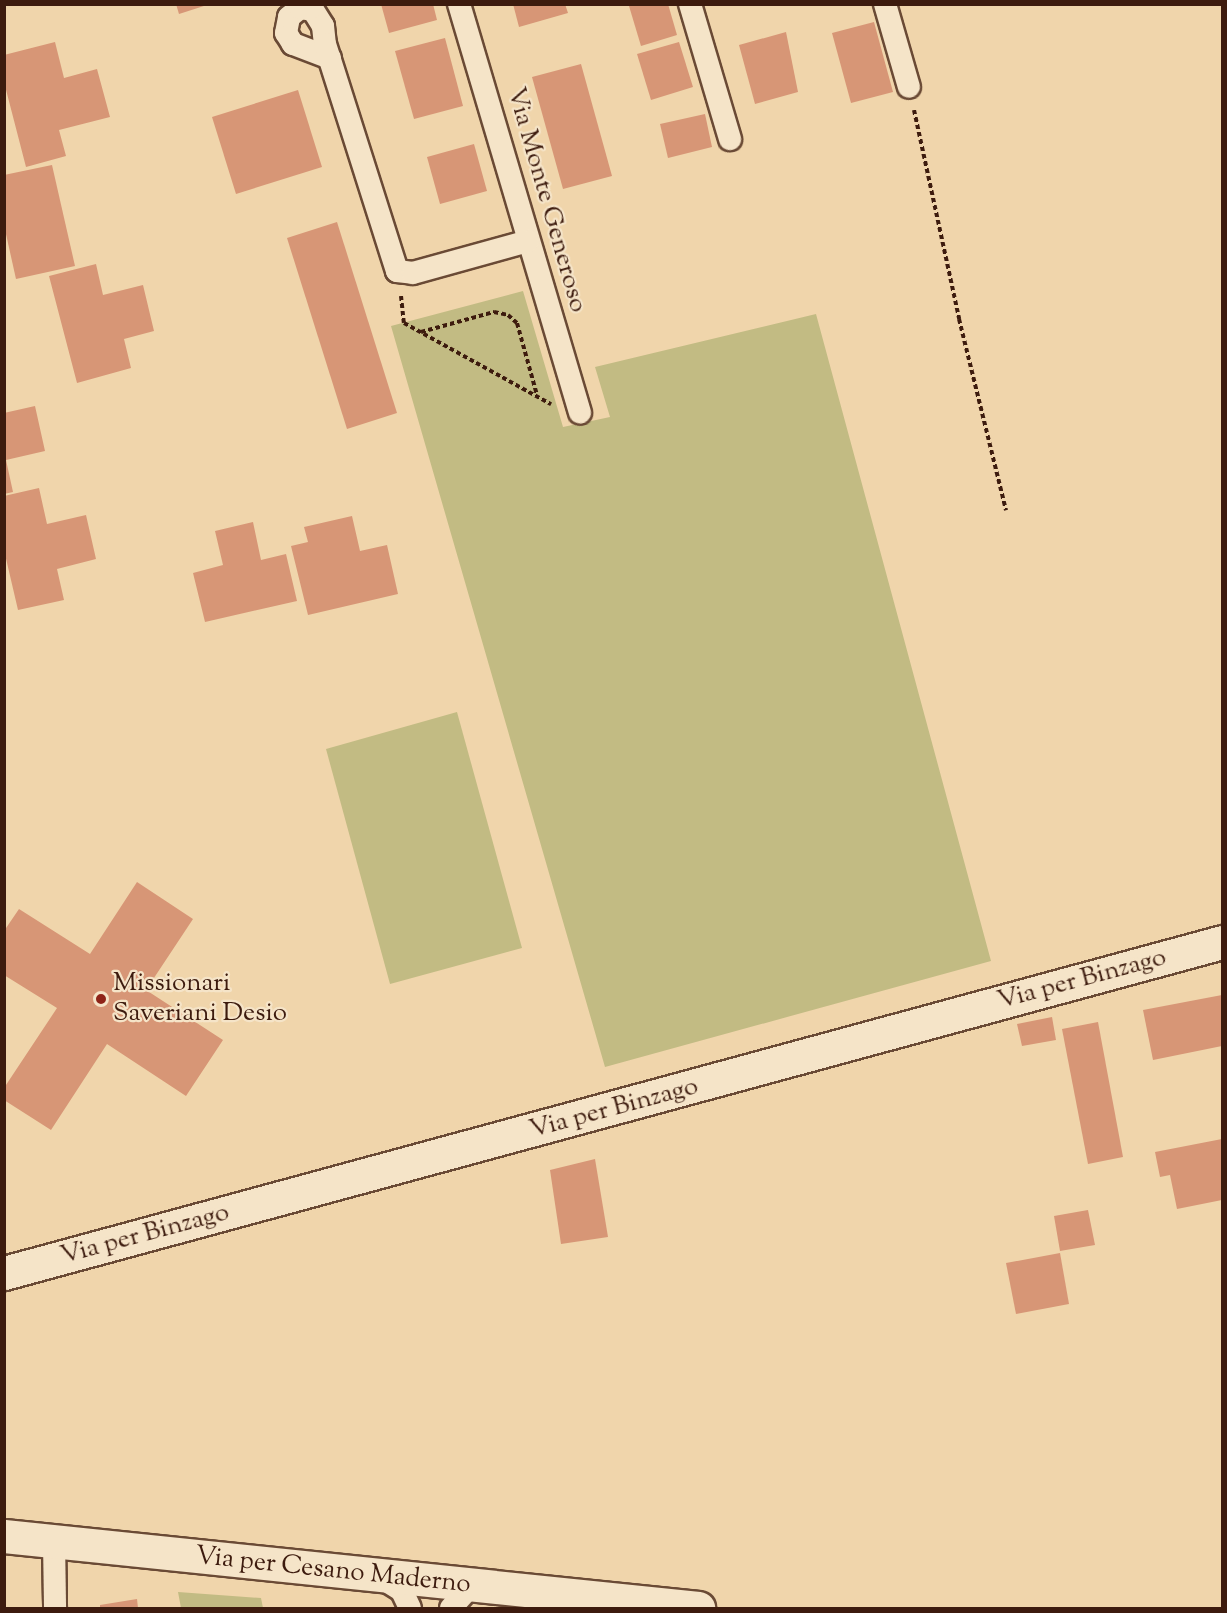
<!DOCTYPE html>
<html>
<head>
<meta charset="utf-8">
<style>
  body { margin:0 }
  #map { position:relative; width:1227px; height:1613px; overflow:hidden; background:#f0d5ab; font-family:"Sorts Mill Goudy",serif }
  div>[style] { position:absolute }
  .green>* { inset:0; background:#c2bb83 }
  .building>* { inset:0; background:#d79676 }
  .path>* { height:4px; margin-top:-2px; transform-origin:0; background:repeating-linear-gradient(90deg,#3d1b0e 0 4.5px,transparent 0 7.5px) }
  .roads { filter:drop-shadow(2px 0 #6a4a35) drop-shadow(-2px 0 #6a4a35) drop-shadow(0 2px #6a4a35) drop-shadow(0 -2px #6a4a35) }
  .street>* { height:22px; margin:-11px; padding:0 11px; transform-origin:11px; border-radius:11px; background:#f5e4c8 }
  .secondary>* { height:33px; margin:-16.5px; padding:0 16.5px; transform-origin:16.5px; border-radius:16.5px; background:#f5e4c8 }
  .dots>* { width:16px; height:16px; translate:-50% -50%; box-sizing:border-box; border:3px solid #f5e4c8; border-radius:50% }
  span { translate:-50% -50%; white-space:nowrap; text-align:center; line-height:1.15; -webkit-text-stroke:4.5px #f5e4c8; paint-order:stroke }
  .street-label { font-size:26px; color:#3d1b0e }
  .poi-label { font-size:26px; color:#3d1b0e }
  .left { translate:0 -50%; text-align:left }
  .frame { position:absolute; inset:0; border:6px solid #3d1b0e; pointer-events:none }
</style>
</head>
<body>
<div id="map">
  <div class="green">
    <div style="clip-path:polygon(523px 291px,563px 427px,610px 417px,595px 367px,816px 314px,991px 961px,605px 1067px,391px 326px)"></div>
    <div style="clip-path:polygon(457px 712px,522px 948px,390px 984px,326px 749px)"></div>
    <div style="clip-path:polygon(178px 1592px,261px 1598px,263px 1608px,181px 1608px)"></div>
  </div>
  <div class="building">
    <div style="clip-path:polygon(176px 4px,207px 4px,207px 5px,179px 14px)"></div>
    <div style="clip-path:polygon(381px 4px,433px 4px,437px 20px,389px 33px)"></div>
    <div style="clip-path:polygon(513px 4px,565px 4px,568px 13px,519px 27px)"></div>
    <div style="clip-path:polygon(668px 4px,677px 35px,641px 46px,629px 6px)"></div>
    <div style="clip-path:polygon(874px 22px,893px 92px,851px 103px,832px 33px)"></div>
    <div style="clip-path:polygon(786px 32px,798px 92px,755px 104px,739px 45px)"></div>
    <div style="clip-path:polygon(445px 38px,463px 106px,414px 119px,395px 51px)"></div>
    <div style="clip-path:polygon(55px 42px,64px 78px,97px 69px,110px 117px,59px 130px,66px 156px,26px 167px,4px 82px,4px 55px)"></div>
    <div style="clip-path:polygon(679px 42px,693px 87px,651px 100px,637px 54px)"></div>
    <div style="clip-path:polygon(581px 64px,612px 176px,563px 189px,532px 77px)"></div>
    <div style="clip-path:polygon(298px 90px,322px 167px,236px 194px,212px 117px)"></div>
    <div style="clip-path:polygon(705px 114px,712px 147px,668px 158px,660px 124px)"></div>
    <div style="clip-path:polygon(474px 144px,487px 191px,440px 204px,427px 157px)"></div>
    <div style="clip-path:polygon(52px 165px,75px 266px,16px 279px,4px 225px,4px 175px)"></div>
    <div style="clip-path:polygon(337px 222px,397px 413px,347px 429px,287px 238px)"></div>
    <div style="clip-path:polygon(96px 264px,103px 295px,143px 285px,154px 331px,124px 339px,131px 368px,77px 383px,49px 276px)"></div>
    <div style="clip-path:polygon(35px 406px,45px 451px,6px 460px,13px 492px,4px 494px,4px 413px)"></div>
    <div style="clip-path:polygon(39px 488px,47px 524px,86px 515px,96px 559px,57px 569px,64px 600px,18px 610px,4px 550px,4px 496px)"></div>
    <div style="clip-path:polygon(352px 516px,360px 551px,387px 545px,398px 594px,308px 615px,291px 546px,308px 542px,304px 527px)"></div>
    <div style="clip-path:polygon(253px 522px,261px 560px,286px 554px,297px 601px,205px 622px,193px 573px,223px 565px,215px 531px)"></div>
    <div style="clip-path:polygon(137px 882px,193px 919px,146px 990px,223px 1040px,186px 1096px,107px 1044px,51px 1130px,4px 1100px,4px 1088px,57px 1008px,4px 975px,4px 931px,19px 909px,90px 954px)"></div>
    <div style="clip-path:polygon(1222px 995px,1222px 1046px,1153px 1060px,1143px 1010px)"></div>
    <div style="clip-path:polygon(1052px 1017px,1056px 1040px,1022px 1046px,1017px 1024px)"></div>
    <div style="clip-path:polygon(1098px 1022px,1123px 1157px,1088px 1164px,1062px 1029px)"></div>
    <div style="clip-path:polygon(1222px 1139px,1222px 1200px,1177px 1209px,1170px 1175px,1160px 1177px,1155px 1152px)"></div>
    <div style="clip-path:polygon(595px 1159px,608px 1237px,561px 1244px,550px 1170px)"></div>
    <div style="clip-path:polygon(1088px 1210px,1095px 1245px,1060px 1251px,1054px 1216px)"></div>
    <div style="clip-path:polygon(1060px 1253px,1069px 1304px,1016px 1314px,1006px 1263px)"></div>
    <div style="clip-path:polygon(137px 1599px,138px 1608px,100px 1608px,100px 1605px)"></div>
  </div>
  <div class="path">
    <div style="left:914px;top:110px;width:214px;rotate:77.8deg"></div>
    <div style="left:959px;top:319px;width:197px;rotate:76.2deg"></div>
    <div style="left:401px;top:296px;width:27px;rotate:84deg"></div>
    <div style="left:404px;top:323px;width:168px;rotate:28.9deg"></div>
    <div style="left:421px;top:332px;width:76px;rotate:-15.3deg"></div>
    <div style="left:494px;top:312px;width:14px;rotate:12deg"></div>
    <div style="left:508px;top:315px;width:12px;rotate:42deg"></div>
    <div style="left:517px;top:323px;width:75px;rotate:74.5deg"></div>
  </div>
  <div class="roads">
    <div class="street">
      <div style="left:459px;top:4px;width:426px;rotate:73.5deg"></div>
      <div style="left:690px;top:4px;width:141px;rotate:73.5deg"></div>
      <div style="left:885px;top:4px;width:86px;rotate:73.9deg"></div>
      <div style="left:330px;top:58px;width:40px;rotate:-159deg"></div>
      <div style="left:293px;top:44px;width:13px;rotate:-122deg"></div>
      <div style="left:286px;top:33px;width:16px;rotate:-79deg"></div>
      <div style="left:289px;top:17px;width:14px;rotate:-39deg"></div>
      <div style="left:300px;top:8px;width:13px;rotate:9deg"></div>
      <div style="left:313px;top:10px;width:19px;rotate:58deg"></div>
      <div style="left:323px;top:26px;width:18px;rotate:84deg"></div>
      <div style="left:325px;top:44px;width:238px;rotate:72.4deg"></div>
      <div style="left:397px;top:271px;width:16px;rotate:7deg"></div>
      <div style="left:413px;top:273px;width:119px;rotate:-15.5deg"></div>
      <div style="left:54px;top:1541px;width:67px;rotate:89.1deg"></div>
      <div style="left:380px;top:1577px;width:26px;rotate:32deg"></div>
      <div style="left:402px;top:1591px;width:19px;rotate:65deg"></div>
      <div style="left:451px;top:1608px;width:30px;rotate:-48deg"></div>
    </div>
    <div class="secondary">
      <div style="left:4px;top:1273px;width:1262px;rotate:-15.2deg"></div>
      <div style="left:4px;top:1536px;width:698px;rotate:5.92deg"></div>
    </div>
  </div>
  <div class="dots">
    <div style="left:101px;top:999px;background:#8f2418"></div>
  </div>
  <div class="street-label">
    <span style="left:546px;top:200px;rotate:74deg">Via Monte Generoso</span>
    <span style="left:1082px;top:980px;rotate:-15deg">Via per Binzago</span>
    <span style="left:614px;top:1109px;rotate:-15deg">Via per Binzago</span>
    <span style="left:145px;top:1235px;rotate:-15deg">Via per Binzago</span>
    <span style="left:333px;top:1571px;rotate:6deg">Via per Cesano Maderno</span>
  </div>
  <div class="poi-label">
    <span class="left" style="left:113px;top:999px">Missionari<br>Saveriani Desio</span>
  </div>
  <div class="frame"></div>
</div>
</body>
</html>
